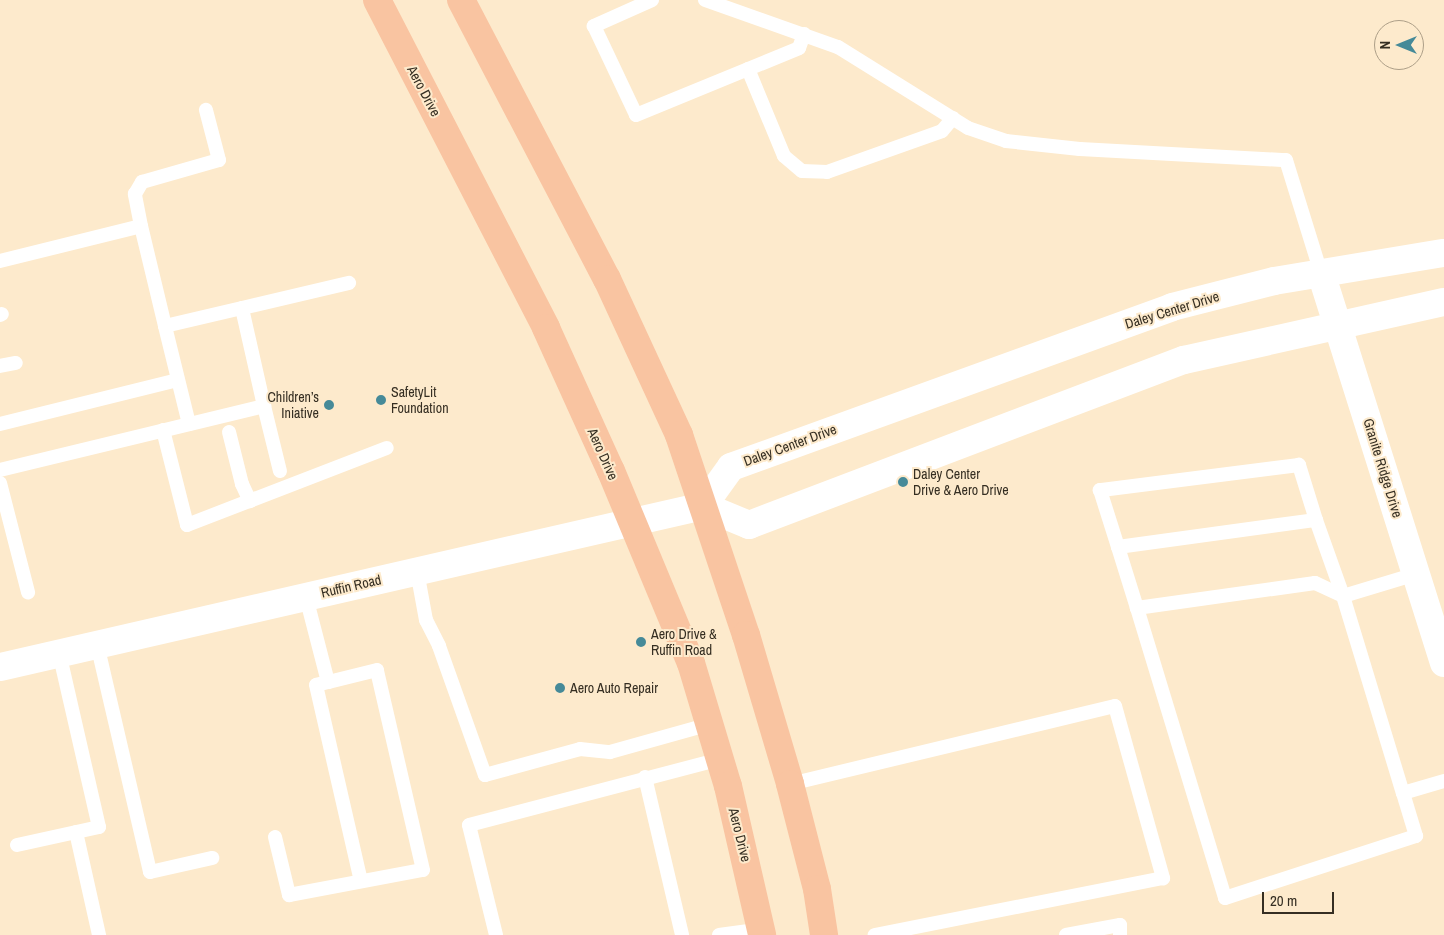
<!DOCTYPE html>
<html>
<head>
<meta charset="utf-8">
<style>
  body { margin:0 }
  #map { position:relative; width:1444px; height:935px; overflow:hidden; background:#fdeacc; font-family:"Archivo Narrow",sans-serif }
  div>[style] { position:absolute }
  .lane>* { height:14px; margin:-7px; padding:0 7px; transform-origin:7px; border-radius:7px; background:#fff }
  .secondary>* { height:28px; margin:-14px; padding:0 14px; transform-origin:14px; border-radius:14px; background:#fff }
  .primary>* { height:28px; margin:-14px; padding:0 14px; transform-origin:14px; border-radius:14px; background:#f9c4a1 }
  .dots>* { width:14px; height:14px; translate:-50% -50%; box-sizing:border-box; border:2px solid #fdeacc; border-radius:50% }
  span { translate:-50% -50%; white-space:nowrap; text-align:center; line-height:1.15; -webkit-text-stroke:4px #fdeacc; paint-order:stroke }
  .street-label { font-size:14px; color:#352e22 }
  .poi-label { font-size:14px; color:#352e22 }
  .left { translate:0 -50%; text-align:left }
  .right { translate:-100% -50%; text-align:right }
  .north { position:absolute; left:1374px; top:20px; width:50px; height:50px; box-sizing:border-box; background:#fdeacc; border:1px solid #ad9f88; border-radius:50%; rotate:270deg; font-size:14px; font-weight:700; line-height:20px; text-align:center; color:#352e22 }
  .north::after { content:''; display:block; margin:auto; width:18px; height:22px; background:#468a98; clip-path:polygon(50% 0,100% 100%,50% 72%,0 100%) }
  .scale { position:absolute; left:1262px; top:892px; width:72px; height:22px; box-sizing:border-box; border:2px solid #352e22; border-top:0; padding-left:6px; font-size:15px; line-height:18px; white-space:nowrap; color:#352e22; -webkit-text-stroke:4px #fdeacc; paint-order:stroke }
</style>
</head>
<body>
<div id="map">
  <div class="lane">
    <div style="left:652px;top:0;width:64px;rotate:155.9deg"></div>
    <div style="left:594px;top:26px;width:98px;rotate:64.7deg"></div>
    <div style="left:636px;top:115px;width:176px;rotate:-22.3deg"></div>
    <div style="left:799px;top:48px;width:15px;rotate:-70deg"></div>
    <div style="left:705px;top:0;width:141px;rotate:19.5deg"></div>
    <div style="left:838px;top:47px;width:153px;rotate:31.9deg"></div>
    <div style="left:968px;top:128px;width:40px;rotate:18.9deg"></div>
    <div style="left:1006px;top:141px;width:74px;rotate:6.2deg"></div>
    <div style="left:1080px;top:149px;width:206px;rotate:3.1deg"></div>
    <div style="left:1286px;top:160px;width:118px;rotate:72.8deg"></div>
    <div style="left:748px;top:69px;width:94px;rotate:67.5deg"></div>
    <div style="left:784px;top:156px;width:23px;rotate:40deg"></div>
    <div style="left:802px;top:171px;width:25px;rotate:2deg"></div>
    <div style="left:827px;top:172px;width:122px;rotate:-19.6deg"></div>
    <div style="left:942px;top:131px;width:17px;rotate:-50deg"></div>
    <div style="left:141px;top:226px;width:33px;rotate:-101deg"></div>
    <div style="left:135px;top:194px;width:14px;rotate:-60deg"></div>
    <div style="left:142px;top:182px;width:80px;rotate:-15.9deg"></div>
    <div style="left:219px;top:160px;width:52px;rotate:-104.6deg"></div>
    <div style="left:0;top:261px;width:145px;rotate:-13.9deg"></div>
    <div style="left:141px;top:226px;width:103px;rotate:76.5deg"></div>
    <div style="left:0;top:315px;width:2px;rotate:-27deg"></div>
    <div style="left:0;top:366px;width:16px;rotate:-11deg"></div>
    <div style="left:264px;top:406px;width:67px;rotate:76.2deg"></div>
    <div style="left:0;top:424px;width:183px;rotate:-13.9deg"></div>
    <div style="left:189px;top:424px;width:101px;rotate:-103.8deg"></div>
    <div style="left:165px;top:326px;width:79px;rotate:-13.2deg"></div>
    <div style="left:163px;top:430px;width:98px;rotate:75.8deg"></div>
    <div style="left:187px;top:525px;width:214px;rotate:-21.1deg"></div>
    <div style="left:229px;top:432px;width:54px;rotate:76deg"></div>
    <div style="left:242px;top:484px;width:19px;rotate:65deg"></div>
    <div style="left:0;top:470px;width:272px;rotate:-13.6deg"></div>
    <div style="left:264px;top:406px;width:100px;rotate:-102.7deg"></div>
    <div style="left:242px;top:308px;width:110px;rotate:-13.2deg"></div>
    <div style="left:0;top:483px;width:113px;rotate:75.6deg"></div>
    <div style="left:1316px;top:520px;width:81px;rotate:70.4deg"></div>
    <div style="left:1118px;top:547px;width:200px;rotate:-7.8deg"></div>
    <div style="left:1316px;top:520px;width:58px;rotate:-107.2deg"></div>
    <div style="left:1299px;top:465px;width:201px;rotate:172.8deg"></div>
    <div style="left:1100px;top:490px;width:60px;rotate:72.5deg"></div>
    <div style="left:1118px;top:547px;width:64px;rotate:72.7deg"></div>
    <div style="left:417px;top:571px;width:50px;rotate:79.6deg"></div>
    <div style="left:426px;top:620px;width:29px;rotate:63deg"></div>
    <div style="left:439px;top:646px;width:137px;rotate:70.4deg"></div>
    <div style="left:485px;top:775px;width:98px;rotate:-15.3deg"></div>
    <div style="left:580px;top:749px;width:30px;rotate:6deg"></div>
    <div style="left:610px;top:752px;width:104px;rotate:-15.6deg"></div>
    <div style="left:1416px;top:574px;width:76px;rotate:163.2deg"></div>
    <div style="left:1343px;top:596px;width:206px;rotate:73.1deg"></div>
    <div style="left:1403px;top:793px;width:43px;rotate:-16.3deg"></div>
    <div style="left:1343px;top:596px;width:31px;rotate:-155deg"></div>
    <div style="left:1315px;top:583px;width:180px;rotate:172deg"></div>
    <div style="left:1137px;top:608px;width:303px;rotate:73.1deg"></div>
    <div style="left:1225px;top:898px;width:201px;rotate:-18deg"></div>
    <div style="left:1416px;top:836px;width:45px;rotate:-106.8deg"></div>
    <div style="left:97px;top:644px;width:234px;rotate:76.9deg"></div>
    <div style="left:150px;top:872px;width:64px;rotate:-12.7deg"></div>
    <div style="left:328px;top:682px;width:12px;rotate:166deg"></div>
    <div style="left:316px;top:685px;width:201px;rotate:77.1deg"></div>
    <div style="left:645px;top:777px;width:162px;rotate:76.8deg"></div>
    <div style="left:790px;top:784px;width:334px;rotate:-13.5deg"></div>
    <div style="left:1115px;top:706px;width:179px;rotate:74.4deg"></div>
    <div style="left:1163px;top:878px;width:294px;rotate:168.8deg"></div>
    <div style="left:76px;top:832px;width:106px;rotate:77.4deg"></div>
    <div style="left:275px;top:837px;width:60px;rotate:76.4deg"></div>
    <div style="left:289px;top:895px;width:136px;rotate:-10.6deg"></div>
    <div style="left:423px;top:870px;width:205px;rotate:-103deg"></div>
    <div style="left:377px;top:670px;width:50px;rotate:166.2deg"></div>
    <div style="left:328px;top:682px;width:88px;rotate:-104.5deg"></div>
    <div style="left:17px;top:845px;width:84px;rotate:-12.4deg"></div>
    <div style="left:99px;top:827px;width:179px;rotate:-102.9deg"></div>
    <div style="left:496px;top:935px;width:113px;rotate:-103.8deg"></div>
    <div style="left:469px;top:825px;width:260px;rotate:-14.7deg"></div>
    <div style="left:719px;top:935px;width:43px;rotate:-7.9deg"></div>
    <div style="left:1066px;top:935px;width:55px;rotate:-10.5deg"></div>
    <div style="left:1120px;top:925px;width:10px;rotate:90deg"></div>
  </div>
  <div class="secondary">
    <div style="left:1321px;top:273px;width:409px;rotate:72.5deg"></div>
    <div style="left:703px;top:506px;width:48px;rotate:-54.3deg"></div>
    <div style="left:731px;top:467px;width:469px;rotate:-19.9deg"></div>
    <div style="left:1172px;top:307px;width:105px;rotate:-14.3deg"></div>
    <div style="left:1274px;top:281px;width:172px;rotate:-9.4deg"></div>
    <div style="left:703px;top:506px;width:50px;rotate:22.4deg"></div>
    <div style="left:749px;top:525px;width:465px;rotate:-20.8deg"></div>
    <div style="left:1184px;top:360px;width:266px;rotate:-12.6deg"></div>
    <div style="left:0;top:667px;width:721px;rotate:-12.9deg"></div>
  </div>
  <div class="primary">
    <div style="left:377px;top:0;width:369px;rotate:62.7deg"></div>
    <div style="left:546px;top:328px;width:157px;rotate:65.6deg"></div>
    <div style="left:611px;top:471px;width:208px;rotate:67.4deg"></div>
    <div style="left:691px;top:663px;width:128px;rotate:73.3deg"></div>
    <div style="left:728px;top:786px;width:153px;rotate:77.1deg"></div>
    <div style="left:461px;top:0;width:315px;rotate:62.4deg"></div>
    <div style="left:607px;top:279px;width:172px;rotate:65.2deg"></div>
    <div style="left:679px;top:435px;width:211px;rotate:71.5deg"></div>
    <div style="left:746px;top:635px;width:155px;rotate:73.5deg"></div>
    <div style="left:790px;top:784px;width:108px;rotate:75.6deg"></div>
    <div style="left:817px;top:889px;width:47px;rotate:81.3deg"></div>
  </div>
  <div class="dots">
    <div style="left:381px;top:400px;background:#468a98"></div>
    <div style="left:329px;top:405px;background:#468a98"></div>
    <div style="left:903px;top:482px;background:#468a98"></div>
    <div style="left:641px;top:642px;background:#468a98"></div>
    <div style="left:560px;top:688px;background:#468a98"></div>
  </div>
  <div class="street-label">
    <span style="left:424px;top:91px;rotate:62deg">Aero Drive</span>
    <span style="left:1172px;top:310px;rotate:-17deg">Daley Center Drive</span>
    <span style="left:790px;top:445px;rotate:-20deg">Daley Center Drive</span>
    <span style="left:603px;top:454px;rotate:66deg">Aero Drive</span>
    <span style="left:1383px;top:468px;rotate:73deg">Granite Ridge Drive</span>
    <span style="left:351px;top:586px;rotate:-13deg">Ruffin Road</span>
    <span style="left:740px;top:835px;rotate:76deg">Aero Drive</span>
  </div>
  <div class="poi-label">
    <span class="left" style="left:391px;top:400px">SafetyLit<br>Foundation</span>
    <span class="right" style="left:319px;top:405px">Children’s<br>Iniative</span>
    <span class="left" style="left:913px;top:482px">Daley Center<br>Drive &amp; Aero Drive</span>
    <span class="left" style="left:651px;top:642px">Aero Drive &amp;<br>Ruffin Road</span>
    <span class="left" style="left:570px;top:688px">Aero Auto Repair</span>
  </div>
  <div class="north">N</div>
  <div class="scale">20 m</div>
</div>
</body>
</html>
